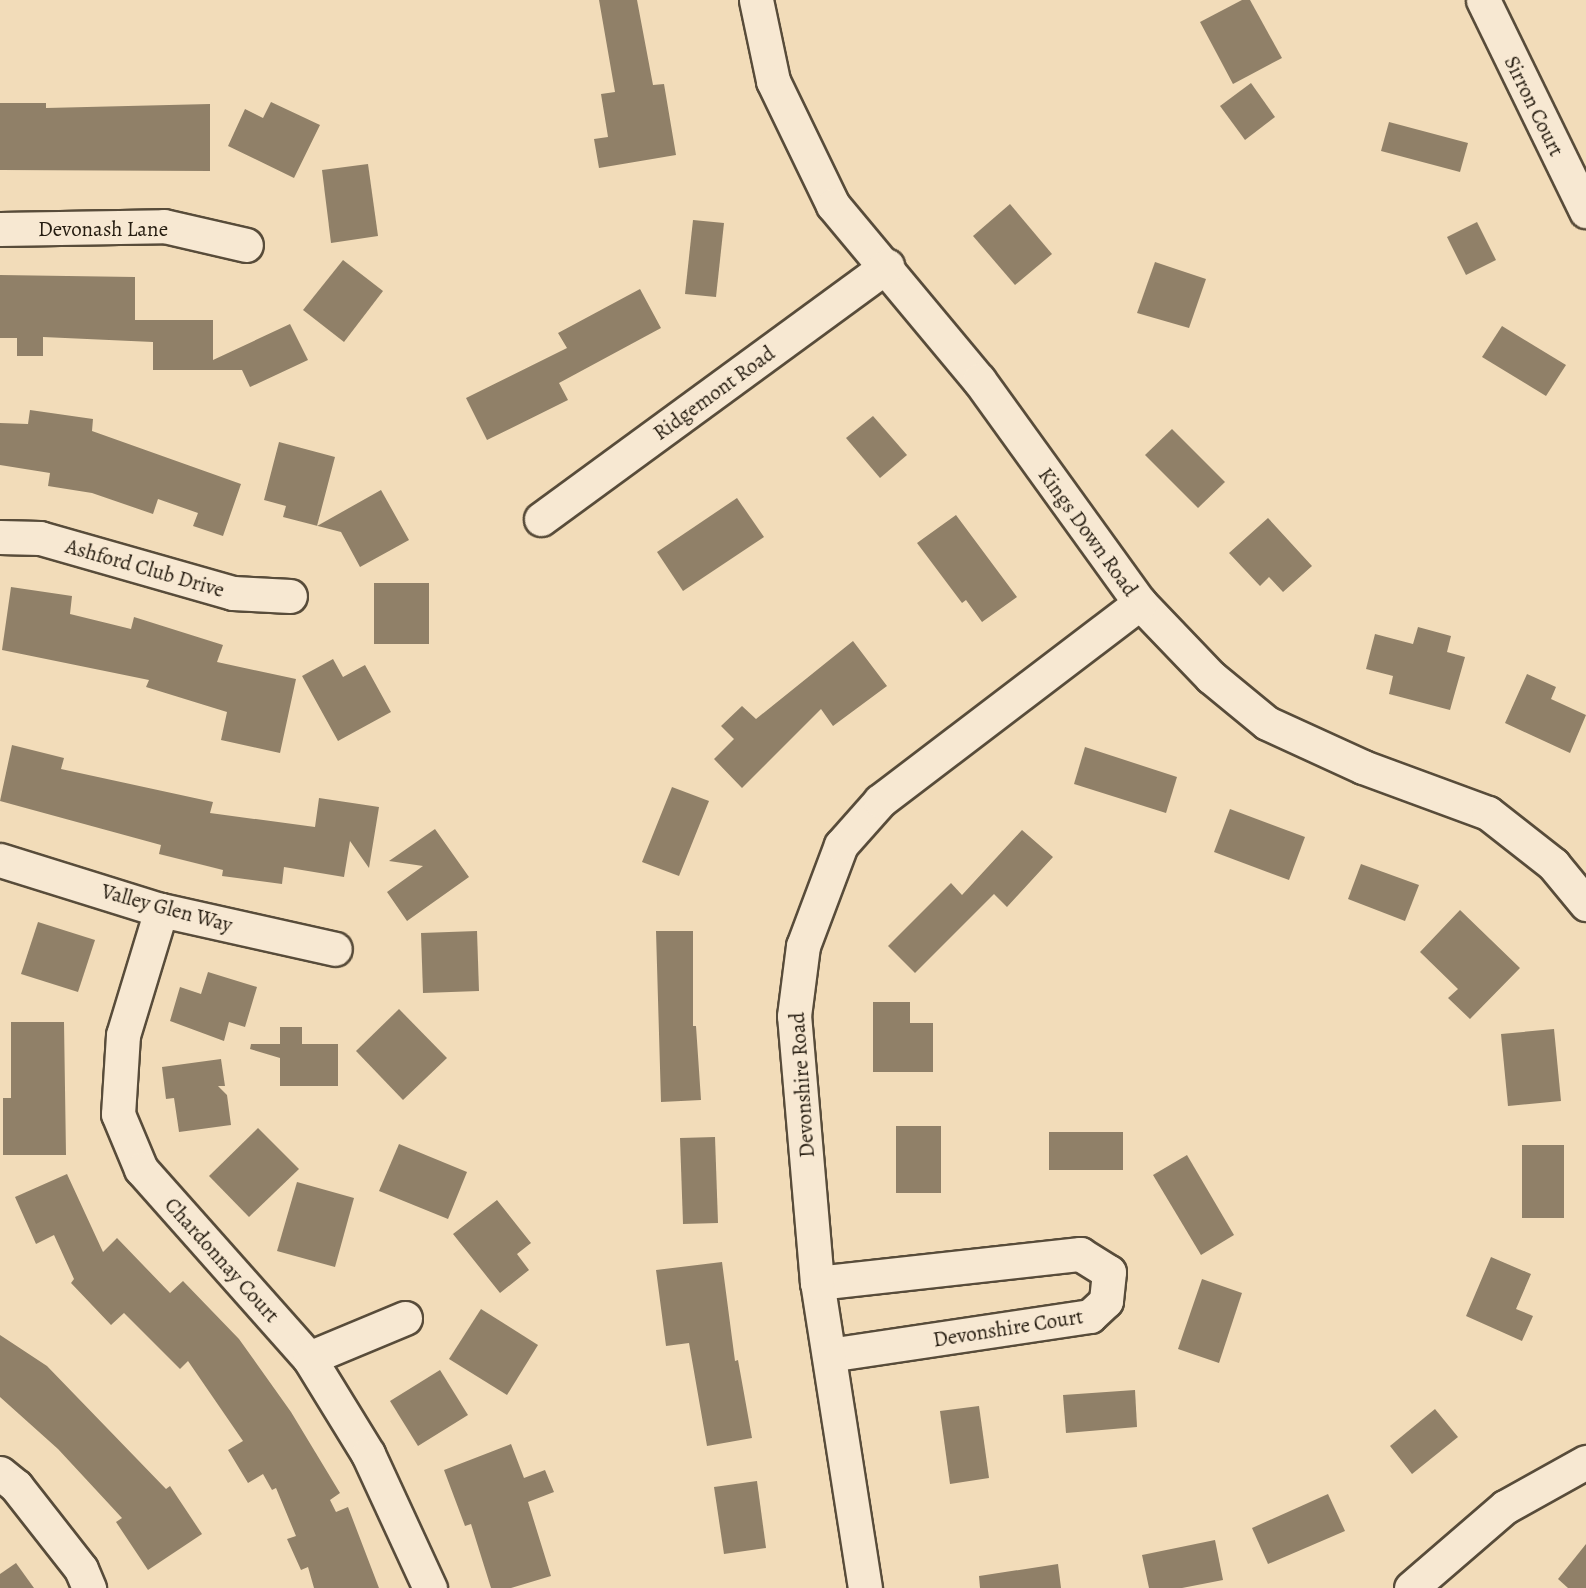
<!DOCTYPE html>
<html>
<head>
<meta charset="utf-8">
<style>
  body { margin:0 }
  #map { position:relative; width:1586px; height:1588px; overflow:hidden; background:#f2dcb9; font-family:Alegreya,serif }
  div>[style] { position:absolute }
  .building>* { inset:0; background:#908068 }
  .roads { filter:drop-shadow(2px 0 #584c3a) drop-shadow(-2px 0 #584c3a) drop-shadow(0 2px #584c3a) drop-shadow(0 -2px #584c3a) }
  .minor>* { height:33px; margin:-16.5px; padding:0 16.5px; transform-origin:16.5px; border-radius:16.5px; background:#f7e8d2 }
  span { translate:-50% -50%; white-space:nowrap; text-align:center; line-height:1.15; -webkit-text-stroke:5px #f7e8d2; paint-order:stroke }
  .street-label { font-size:21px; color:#251c10 }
</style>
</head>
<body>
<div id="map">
  <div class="building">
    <div style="clip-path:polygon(599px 0,637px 0,653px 85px,664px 84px,676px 155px,599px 168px,594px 139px,608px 137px,601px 94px,615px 92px)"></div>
    <div style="clip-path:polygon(1242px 0,1250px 0,1282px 58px,1233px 84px,1200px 22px)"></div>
    <div style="clip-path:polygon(1251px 83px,1275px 117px,1245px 140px,1220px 106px)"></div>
    <div style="clip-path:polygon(271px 102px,320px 125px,294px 178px,228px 146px,245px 109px,263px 118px)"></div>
    <div style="clip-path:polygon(0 103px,46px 103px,46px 108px,210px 104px,210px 171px,0 170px)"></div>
    <div style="clip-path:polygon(1389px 122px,1468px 143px,1460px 172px,1381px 151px)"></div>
    <div style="clip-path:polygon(368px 164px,378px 236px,331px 243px,322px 170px)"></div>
    <div style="clip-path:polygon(1010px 204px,1052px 254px,1015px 285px,973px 236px)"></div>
    <div style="clip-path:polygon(693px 220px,724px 223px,716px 297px,685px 294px)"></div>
    <div style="clip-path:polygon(1477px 222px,1496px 260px,1466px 275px,1447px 237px)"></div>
    <div style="clip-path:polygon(343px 260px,383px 291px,344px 342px,303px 310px)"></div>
    <div style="clip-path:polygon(1155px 262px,1206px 279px,1189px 328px,1137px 313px)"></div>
    <div style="clip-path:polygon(0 275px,135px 277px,135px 320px,213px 320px,213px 360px,290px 324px,308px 360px,250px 387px,242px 370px,153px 370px,153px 342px,43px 337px,43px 356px,17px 356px,17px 338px,0 338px)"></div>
    <div style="clip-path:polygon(640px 289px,661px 328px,559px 383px,568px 400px,487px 440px,466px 398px,567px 348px,558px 333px)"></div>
    <div style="clip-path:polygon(1502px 326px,1566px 365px,1546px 396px,1482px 357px)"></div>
    <div style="clip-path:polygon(30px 410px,93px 419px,92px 431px,241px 484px,223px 536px,193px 526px,198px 513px,158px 499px,153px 514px,92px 493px,48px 486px,50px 473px,0 465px,0 423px,28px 424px)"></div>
    <div style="clip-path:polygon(873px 416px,907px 455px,880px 478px,846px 438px)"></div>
    <div style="clip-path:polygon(1172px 429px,1225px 482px,1198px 508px,1145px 455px)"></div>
    <div style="clip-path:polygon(279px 442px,335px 457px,317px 526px,381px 490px,409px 540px,360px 567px,341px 532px,283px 517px,286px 506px,264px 500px)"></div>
    <div style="clip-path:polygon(737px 498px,764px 537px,683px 591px,657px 552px)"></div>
    <div style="clip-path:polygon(956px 515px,1017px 597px,982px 622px,966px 600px,962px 603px,917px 543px)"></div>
    <div style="clip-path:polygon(1268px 518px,1312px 566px,1283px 592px,1269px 577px,1260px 586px,1229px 553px)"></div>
    <div style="clip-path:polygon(374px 583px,429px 583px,429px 644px,374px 644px)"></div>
    <div style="clip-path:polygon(11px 587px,72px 596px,70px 614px,131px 629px,134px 617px,223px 645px,217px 662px,296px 679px,280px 753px,221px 740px,227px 712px,146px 687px,149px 680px,2px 650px)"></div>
    <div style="clip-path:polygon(1418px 627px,1451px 636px,1447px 652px,1465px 657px,1450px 710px,1389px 694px,1393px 676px,1366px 669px,1375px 634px,1413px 644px)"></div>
    <div style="clip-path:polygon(853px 641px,887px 686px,833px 726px,821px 709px,742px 788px,714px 759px,734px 739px,721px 726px,742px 706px,756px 719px)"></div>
    <div style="clip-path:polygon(333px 659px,343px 677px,365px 665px,391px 712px,338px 741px,302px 676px)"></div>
    <div style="clip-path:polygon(1527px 674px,1556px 687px,1551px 699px,1586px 715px,1570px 753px,1505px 723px)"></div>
    <div style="clip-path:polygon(12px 745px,64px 758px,61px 769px,213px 802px,210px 813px,315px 827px,319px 798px,379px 807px,369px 868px,350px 841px,344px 877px,284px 867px,282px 884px,222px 876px,223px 870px,159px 854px,161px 845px,0 801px)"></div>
    <div style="clip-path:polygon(1085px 747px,1177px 777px,1166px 813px,1074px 784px)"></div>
    <div style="clip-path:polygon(672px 787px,709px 801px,679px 876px,642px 862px)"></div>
    <div style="clip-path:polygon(1230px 809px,1305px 837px,1289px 880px,1214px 852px)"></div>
    <div style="clip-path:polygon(435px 829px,469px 877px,407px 921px,387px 892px,423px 866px,389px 861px)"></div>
    <div style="clip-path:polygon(1022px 830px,1053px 857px,1007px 907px,994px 894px,915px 973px,888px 946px,951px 883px,962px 895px)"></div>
    <div style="clip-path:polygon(1361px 864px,1419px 885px,1405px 921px,1348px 899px)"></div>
    <div style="clip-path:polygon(1460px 910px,1520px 968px,1470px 1019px,1448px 998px,1458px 989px,1420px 952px)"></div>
    <div style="clip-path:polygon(38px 922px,95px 940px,78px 992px,21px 974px)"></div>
    <div style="clip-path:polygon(477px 931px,479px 991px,423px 993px,421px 933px)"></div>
    <div style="clip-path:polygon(656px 931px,693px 931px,693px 1026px,696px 1026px,701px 1100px,661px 1102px)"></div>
    <div style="clip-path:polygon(208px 972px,257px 987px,245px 1027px,229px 1022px,224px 1041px,170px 1021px,180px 987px,201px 994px)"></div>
    <div style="clip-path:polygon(873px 1002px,910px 1002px,910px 1023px,933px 1023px,933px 1072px,873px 1072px)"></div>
    <div style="clip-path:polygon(399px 1009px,447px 1058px,403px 1100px,356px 1051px)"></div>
    <div style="clip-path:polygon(11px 1022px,64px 1022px,66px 1155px,3px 1155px,3px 1098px,11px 1098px)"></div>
    <div style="clip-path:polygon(280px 1027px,302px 1027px,302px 1044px,338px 1044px,338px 1086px,280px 1086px,280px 1058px,250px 1049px,251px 1044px,280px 1044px)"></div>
    <div style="clip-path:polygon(1554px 1029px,1561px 1101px,1508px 1106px,1501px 1034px)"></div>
    <div style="clip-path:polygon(221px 1059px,225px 1086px,218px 1086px,227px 1095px,231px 1125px,179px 1132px,174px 1098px,166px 1099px,162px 1067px)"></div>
    <div style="clip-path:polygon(896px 1126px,941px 1126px,941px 1193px,896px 1193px)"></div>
    <div style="clip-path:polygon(258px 1128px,299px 1169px,249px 1217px,209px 1176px)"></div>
    <div style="clip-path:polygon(1049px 1132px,1123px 1132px,1123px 1170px,1049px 1170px)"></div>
    <div style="clip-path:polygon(715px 1137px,718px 1223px,683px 1224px,680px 1138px)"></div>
    <div style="clip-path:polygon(399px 1144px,467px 1172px,448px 1219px,379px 1191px)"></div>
    <div style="clip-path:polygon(1522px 1145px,1564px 1145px,1564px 1218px,1522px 1218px)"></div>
    <div style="clip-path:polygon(1187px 1155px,1234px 1235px,1201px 1255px,1153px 1175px)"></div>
    <div style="clip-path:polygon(67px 1174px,103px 1252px,117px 1238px,170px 1293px,183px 1281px,239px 1339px,291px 1412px,340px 1493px,330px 1500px,336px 1512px,348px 1507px,379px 1588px,314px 1588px,308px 1567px,301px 1570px,287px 1539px,296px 1536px,276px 1488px,272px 1490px,263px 1474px,248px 1483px,228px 1450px,243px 1441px,188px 1361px,180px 1369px,124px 1313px,111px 1325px,71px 1283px,74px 1279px,54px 1235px,36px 1244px,15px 1197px)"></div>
    <div style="clip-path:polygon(297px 1182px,354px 1198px,335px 1267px,277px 1251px)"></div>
    <div style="clip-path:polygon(497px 1200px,531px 1243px,517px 1254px,529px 1270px,500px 1293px,453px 1234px)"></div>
    <div style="clip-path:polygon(1491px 1257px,1531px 1274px,1516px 1309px,1533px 1316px,1522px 1341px,1466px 1316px)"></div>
    <div style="clip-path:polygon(722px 1262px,735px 1361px,738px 1360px,752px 1438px,707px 1446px,689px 1343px,666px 1346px,656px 1270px)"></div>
    <div style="clip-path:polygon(1202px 1279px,1242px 1293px,1219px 1363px,1178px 1349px)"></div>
    <div style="clip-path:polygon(481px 1309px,538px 1345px,507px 1395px,449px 1359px)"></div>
    <div style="clip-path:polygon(0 1335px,47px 1366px,166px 1489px,170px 1486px,202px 1534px,148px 1570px,116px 1522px,122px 1518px,58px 1449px,0 1397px)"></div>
    <div style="clip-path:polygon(440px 1370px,468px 1415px,418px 1446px,390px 1401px)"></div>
    <div style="clip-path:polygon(1135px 1390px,1137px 1427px,1066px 1433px,1063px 1395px)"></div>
    <div style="clip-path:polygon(979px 1406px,989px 1478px,950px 1484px,940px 1411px)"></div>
    <div style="clip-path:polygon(1435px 1409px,1458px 1437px,1412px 1474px,1390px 1446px)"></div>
    <div style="clip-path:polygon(511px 1444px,524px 1478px,545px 1470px,554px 1492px,528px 1502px,551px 1576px,511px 1588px,491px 1588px,471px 1524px,465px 1526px,444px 1470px)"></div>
    <div style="clip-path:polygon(757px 1481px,766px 1548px,724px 1554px,714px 1487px)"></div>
    <div style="clip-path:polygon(1328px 1494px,1345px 1531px,1268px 1564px,1252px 1528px)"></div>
    <div style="clip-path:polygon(1215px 1540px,1223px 1580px,1182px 1588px,1149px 1588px,1142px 1555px)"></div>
    <div style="clip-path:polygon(1586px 1544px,1586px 1588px,1568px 1588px,1558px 1579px)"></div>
    <div style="clip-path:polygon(16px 1563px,34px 1588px,0 1588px,0 1574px)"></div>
    <div style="clip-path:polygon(1058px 1564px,1061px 1588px,980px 1588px,979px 1576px)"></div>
  </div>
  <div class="roads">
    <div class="minor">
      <div style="left:756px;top:0;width:83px;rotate:78.1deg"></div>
      <div style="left:773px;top:81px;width:138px;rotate:64.2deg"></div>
      <div style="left:833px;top:205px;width:228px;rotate:50.2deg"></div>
      <div style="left:979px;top:380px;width:275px;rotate:54.2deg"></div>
      <div style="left:1140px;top:603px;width:103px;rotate:46.2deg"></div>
      <div style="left:1211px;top:677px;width:72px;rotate:39.4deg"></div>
      <div style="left:1267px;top:723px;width:106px;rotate:24.6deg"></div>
      <div style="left:1363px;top:767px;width:133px;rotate:20.2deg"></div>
      <div style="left:1488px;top:813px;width:83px;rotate:38.1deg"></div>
      <div style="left:1553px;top:864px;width:52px;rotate:50.5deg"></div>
      <div style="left:1483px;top:0;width:235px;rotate:64deg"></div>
      <div style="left:0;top:229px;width:164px;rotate:-1deg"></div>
      <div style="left:164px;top:226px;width:84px;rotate:13deg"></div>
      <div style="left:541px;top:519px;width:429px;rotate:-36.2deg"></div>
      <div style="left:0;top:537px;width:40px;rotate:1.4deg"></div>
      <div style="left:40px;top:538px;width:201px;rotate:15.9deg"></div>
      <div style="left:233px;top:593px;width:57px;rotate:3deg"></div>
      <div style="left:0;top:860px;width:169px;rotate:17.3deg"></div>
      <div style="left:161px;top:910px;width:178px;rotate:12.6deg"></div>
      <div style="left:161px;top:910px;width:131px;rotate:106.9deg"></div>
      <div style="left:123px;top:1035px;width:79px;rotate:93.6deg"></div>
      <div style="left:118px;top:1114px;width:60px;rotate:67.3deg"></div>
      <div style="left:141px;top:1169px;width:253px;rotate:48.4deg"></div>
      <div style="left:309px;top:1358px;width:113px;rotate:58.4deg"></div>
      <div style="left:368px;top:1454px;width:148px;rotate:65.2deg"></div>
      <div style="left:817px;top:1283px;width:265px;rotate:-6.3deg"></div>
      <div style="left:1080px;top:1254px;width:34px;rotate:32deg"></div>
      <div style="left:1109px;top:1272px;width:29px;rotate:96deg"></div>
      <div style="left:1106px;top:1301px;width:22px;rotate:137deg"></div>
      <div style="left:1090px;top:1316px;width:264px;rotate:171.5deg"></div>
      <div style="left:309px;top:1358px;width:104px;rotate:-22.6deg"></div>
      <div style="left:0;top:1473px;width:21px;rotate:39deg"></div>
      <div style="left:16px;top:1486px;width:105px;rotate:51.9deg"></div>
      <div style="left:81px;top:1569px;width:21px;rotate:67deg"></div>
      <div style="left:865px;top:1588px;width:309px;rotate:-98.9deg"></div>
      <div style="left:817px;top:1283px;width:268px;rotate:-94.9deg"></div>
      <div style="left:794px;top:1016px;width:71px;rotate:-82.7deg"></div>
      <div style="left:803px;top:946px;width:108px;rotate:-69.4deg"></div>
      <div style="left:841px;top:845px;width:59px;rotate:-48.4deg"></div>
      <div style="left:880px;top:801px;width:327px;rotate:-37.3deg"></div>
      <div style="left:1411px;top:1588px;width:124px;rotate:-40.8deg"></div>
      <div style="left:1505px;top:1507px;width:93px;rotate:-29.1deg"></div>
    </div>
  </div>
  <div class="street-label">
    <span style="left:1534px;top:106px;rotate:64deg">Sirron Court</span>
    <span style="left:103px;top:229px">Devonash Lane</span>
    <span style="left:714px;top:393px;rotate:-36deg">Ridgemont Road</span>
    <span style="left:1088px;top:532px;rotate:54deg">Kings Down Road</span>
    <span style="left:145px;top:568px;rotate:16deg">Ashford Club Drive</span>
    <span style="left:167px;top:908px;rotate:15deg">Valley Glen Way</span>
    <span style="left:802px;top:1085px;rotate:-94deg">Devonshire Road</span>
    <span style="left:222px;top:1260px;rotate:48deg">Chardonnay Court</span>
    <span style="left:1008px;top:1328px;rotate:-9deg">Devonshire Court</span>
  </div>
</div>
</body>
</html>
